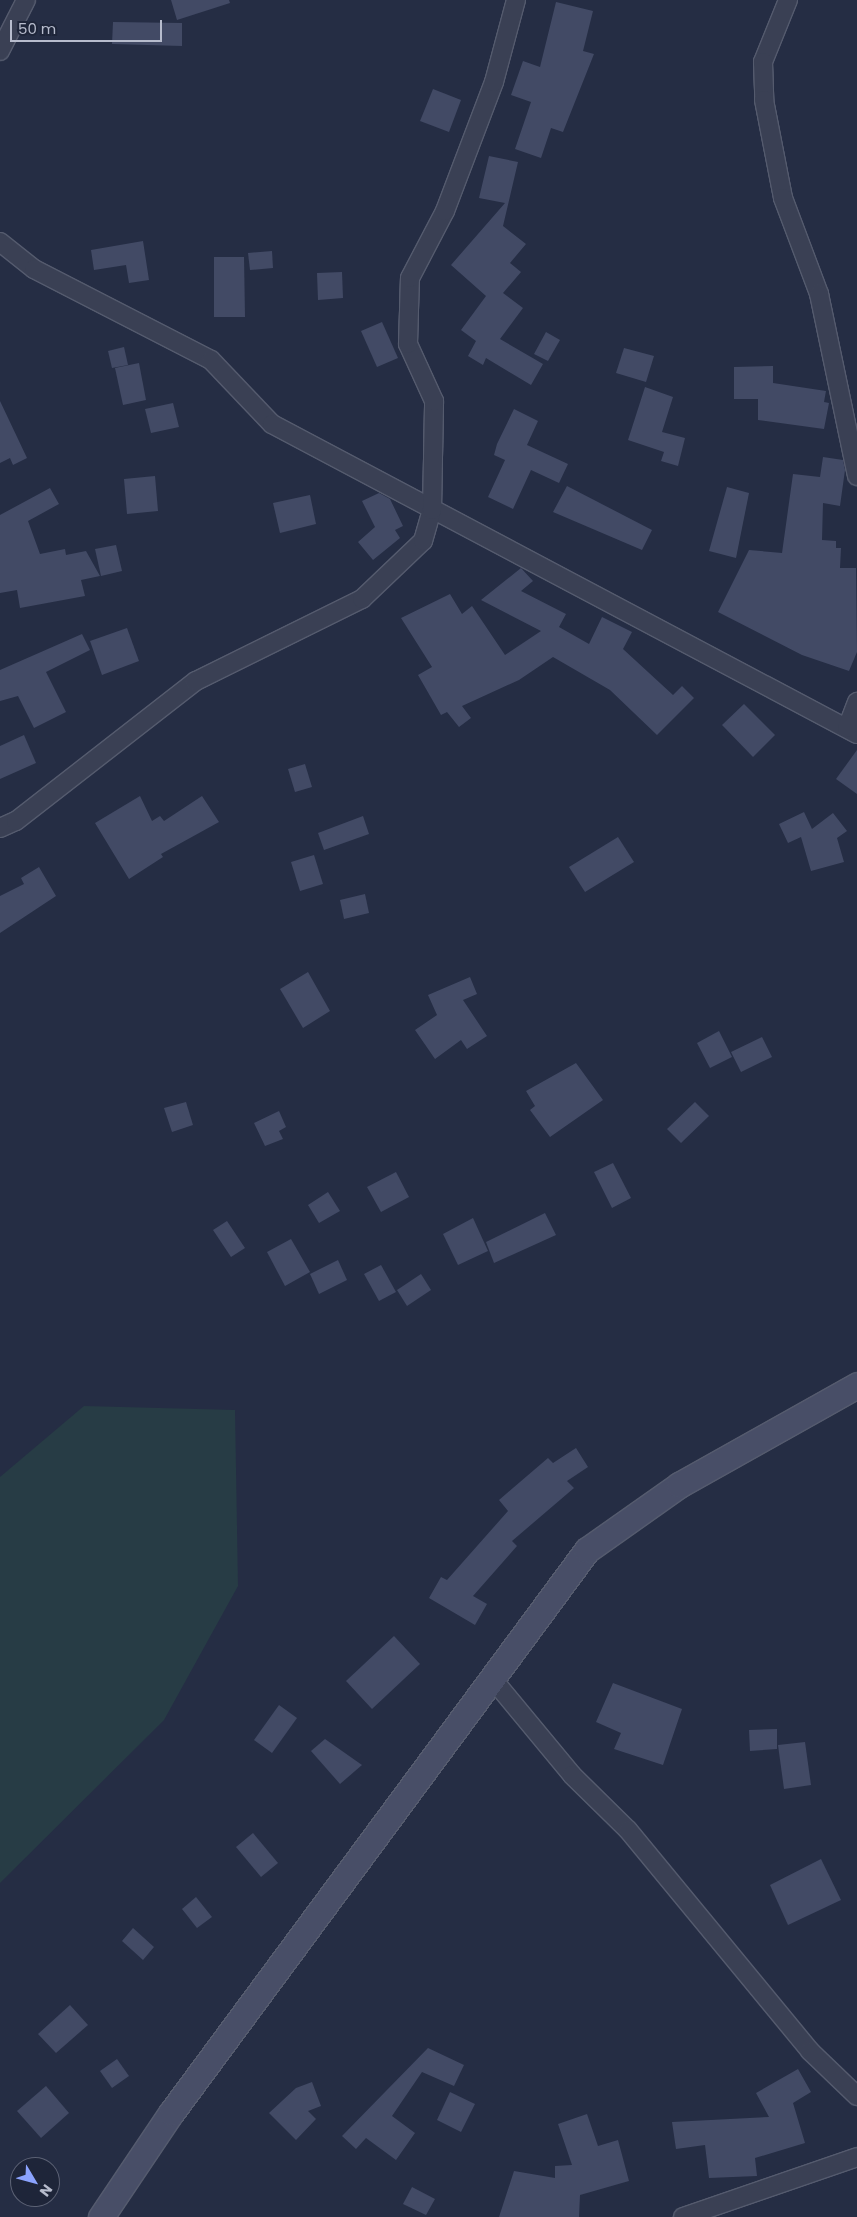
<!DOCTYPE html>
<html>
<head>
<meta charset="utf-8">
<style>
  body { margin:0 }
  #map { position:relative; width:857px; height:2217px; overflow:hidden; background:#252d44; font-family:Poppins,sans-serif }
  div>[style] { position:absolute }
  .green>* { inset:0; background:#273c45 }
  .building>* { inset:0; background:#424a65 }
  .roads { filter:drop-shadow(1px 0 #555b6e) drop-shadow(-1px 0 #555b6e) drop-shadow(0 1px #555b6e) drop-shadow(0 -1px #555b6e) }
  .street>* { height:18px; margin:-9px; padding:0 9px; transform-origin:9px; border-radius:9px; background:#3a4054 }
  .secondary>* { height:25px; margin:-12.5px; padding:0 12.5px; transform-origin:12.5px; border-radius:12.5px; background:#484e67 }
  span { translate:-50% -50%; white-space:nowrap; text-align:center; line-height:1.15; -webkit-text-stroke:5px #1e2539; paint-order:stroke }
  .north { position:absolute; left:10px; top:2157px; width:50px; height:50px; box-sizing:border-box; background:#1e2539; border:1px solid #5b6174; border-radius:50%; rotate:127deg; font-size:14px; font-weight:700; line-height:20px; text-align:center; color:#b7bccd }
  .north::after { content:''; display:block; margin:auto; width:18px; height:22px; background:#8ba3fe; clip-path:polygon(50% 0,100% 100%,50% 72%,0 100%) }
  .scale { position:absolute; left:10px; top:20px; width:152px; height:22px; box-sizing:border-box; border:2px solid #b7bccd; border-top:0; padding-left:6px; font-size:15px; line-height:18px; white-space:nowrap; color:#b7bccd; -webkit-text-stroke:4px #1e2539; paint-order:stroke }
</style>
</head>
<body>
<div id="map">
  <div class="green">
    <div style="clip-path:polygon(84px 1406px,235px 1410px,238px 1586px,164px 1720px,0 1883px,0 1477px)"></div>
  </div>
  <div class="building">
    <div style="clip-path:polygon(171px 0,229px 0,230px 3px,177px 20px)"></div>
    <div style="clip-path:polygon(556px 2px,593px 11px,583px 51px,594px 54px,563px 132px,551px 128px,541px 158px,515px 149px,531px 102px,511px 95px,523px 61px,540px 67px)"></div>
    <div style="clip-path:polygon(113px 22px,182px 23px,182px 46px,112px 44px)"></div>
    <div style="clip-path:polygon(433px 89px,461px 100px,449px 132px,420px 121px)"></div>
    <div style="clip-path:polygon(489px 156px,518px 162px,503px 226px,526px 244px,510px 263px,521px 272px,503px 293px,523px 308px,500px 339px,543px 364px,531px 385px,486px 358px,483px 365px,468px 356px,476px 341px,461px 330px,486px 296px,451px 265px,505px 203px,479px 198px)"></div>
    <div style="clip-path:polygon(143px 241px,149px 280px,129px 283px,126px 265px,94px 270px,91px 250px)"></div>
    <div style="clip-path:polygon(272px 251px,273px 268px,250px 270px,248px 253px)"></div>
    <div style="clip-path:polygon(214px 257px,244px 257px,245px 317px,214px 317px)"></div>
    <div style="clip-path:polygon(342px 272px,343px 298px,318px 300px,317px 273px)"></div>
    <div style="clip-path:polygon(382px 322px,398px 358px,377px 367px,361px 331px)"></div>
    <div style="clip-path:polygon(546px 332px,560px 340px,548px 361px,534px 354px)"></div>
    <div style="clip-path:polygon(124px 347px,128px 365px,112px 368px,108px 351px)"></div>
    <div style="clip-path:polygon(624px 348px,654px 356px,646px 382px,616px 373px)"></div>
    <div style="clip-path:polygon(139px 363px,146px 400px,123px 405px,115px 368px)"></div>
    <div style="clip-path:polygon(773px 366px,773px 383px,826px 391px,824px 402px,829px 403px,824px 429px,758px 420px,758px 399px,734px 399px,734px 367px)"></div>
    <div style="clip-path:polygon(645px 387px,673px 397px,662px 432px,685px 438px,678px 466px,661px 461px,664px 452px,628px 440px)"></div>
    <div style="clip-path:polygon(0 401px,27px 458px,13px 465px,10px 458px,0 463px)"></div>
    <div style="clip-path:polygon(173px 403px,179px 427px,151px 433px,145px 409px)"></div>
    <div style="clip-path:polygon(514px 409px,538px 421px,527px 445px,568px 464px,559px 483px,531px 470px,513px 509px,488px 497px,505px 460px,494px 455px,497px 444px)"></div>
    <div style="clip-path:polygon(823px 457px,843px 460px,845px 470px,840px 506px,823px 503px,822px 540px,836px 541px,836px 548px,841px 548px,840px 568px,856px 568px,857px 652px,849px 671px,802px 655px,718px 612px,749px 550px,782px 553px,793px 474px,820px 477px)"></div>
    <div style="clip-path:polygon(155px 476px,158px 511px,127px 514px,124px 479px)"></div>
    <div style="clip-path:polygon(567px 486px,652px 530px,642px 550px,553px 512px)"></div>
    <div style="clip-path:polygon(727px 487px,749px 493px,736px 558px,709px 551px)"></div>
    <div style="clip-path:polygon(50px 488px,59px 504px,28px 521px,40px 554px,65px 549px,66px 555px,86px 551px,100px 576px,81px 580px,85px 596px,20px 608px,17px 590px,0 593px,0 515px)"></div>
    <div style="clip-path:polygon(379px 493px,390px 499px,403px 526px,395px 530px,400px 538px,373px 560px,358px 542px,375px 527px,362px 501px)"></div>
    <div style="clip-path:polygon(310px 495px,316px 524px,280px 533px,273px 503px)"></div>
    <div style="clip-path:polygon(116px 545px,122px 571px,101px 576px,95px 549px)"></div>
    <div style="clip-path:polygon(521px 568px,533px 581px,521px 591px,566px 614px,559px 627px,589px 644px,602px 617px,632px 632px,623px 649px,673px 695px,682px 686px,694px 698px,657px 735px,610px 690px,553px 657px,519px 680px,462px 706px,471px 718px,459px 727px,447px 712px,441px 715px,418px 675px,432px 667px,401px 618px,450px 594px,462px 614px,472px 606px,505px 655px,541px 631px,481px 600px)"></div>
    <div style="clip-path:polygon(127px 628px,139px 661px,102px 675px,90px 641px)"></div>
    <div style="clip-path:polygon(82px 634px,90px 650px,46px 672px,66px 712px,34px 728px,18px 696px,0 701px,0 670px)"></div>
    <div style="clip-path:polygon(744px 704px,775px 735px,753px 757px,722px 725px)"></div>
    <div style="clip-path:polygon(24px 735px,36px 763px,0 779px,0 746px)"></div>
    <div style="clip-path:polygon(857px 750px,857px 794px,836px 779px)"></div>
    <div style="clip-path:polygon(305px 764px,312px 787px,295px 792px,288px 769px)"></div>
    <div style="clip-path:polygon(140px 796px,152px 821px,160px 816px,164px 821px,202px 796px,219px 822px,161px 854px,163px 857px,129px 879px,95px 823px)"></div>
    <div style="clip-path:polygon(804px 812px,812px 829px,833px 813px,847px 831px,837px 838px,844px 862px,811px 871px,801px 837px,788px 843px,779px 824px)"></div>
    <div style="clip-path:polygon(363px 816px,369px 834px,324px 850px,318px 833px)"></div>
    <div style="clip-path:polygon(618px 837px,634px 862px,585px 892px,569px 867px)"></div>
    <div style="clip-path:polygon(314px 855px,323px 884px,300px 891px,291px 862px)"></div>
    <div style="clip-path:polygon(39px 867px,56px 896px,0 933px,0 896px,24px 884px,21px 878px)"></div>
    <div style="clip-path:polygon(365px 894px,369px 913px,344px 919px,340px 900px)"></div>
    <div style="clip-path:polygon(308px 972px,330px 1011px,303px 1028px,280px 989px)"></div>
    <div style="clip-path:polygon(470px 977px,477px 994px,463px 1000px,487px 1036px,467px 1049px,461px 1040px,435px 1059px,415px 1030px,437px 1015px,428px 995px)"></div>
    <div style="clip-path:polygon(719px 1031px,732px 1057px,710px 1068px,697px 1043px)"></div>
    <div style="clip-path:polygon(762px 1037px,772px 1057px,741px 1072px,731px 1052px)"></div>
    <div style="clip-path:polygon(576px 1063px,603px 1100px,550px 1137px,530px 1110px,535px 1106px,526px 1091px)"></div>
    <div style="clip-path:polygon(186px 1102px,193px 1125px,172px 1132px,164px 1108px)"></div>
    <div style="clip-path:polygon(695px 1102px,709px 1116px,681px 1143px,667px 1129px)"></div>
    <div style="clip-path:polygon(279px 1111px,286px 1127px,279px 1131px,283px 1139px,265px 1146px,254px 1123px)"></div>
    <div style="clip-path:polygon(613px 1163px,631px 1198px,612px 1208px,594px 1172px)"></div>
    <div style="clip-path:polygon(396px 1172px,409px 1197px,381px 1212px,367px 1187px)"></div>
    <div style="clip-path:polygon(328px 1192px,340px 1211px,319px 1223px,308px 1205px)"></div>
    <div style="clip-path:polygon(545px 1213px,556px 1235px,494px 1263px,486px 1242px)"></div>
    <div style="clip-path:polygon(473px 1218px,488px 1251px,458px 1265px,443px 1234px)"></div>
    <div style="clip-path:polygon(227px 1221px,245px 1248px,231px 1257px,213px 1230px)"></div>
    <div style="clip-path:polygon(291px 1239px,310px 1272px,285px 1286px,267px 1252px)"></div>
    <div style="clip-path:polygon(338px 1260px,347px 1280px,319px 1294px,310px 1274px)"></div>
    <div style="clip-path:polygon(381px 1265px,396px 1292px,379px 1301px,364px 1274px)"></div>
    <div style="clip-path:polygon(421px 1274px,431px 1290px,407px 1306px,397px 1290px)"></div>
    <div style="clip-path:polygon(576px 1448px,588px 1467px,567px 1481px,574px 1488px,512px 1541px,517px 1546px,473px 1596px,487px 1604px,475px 1625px,429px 1598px,441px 1577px,447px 1580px,508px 1511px,499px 1500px,548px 1458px,553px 1463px)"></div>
    <div style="clip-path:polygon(394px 1636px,420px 1664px,372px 1709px,346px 1681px)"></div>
    <div style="clip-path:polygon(613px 1683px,682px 1709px,663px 1765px,614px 1749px,621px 1733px,596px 1722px)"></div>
    <div style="clip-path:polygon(279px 1705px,297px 1718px,272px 1753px,254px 1740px)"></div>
    <div style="clip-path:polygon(777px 1729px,777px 1749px,750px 1751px,749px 1730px)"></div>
    <div style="clip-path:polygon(325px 1739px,362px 1765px,340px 1784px,311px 1751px)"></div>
    <div style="clip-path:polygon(805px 1742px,811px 1785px,784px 1789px,778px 1745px)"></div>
    <div style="clip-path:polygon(253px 1833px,278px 1863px,261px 1877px,236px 1847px)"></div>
    <div style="clip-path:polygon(821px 1859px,841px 1900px,788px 1925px,770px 1885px)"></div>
    <div style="clip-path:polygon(196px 1897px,212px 1917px,197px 1928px,182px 1909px)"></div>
    <div style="clip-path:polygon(133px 1928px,154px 1947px,143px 1960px,122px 1941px)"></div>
    <div style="clip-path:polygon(70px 2005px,88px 2025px,56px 2053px,38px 2034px)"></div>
    <div style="clip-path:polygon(428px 2048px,464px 2065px,454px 2086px,422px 2072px,392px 2116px,415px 2133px,396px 2160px,366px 2138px,356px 2149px,342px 2136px)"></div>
    <div style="clip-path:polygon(117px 2059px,129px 2076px,112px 2088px,100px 2071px)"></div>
    <div style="clip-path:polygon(798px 2069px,811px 2092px,793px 2103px,805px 2143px,755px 2158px,757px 2176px,709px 2178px,705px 2145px,676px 2149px,672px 2122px,769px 2117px,756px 2093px)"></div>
    <div style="clip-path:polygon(312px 2082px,321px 2106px,308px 2111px,316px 2119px,296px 2140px,269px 2113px,296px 2088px)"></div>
    <div style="clip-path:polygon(46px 2086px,69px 2113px,41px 2138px,17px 2111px)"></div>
    <div style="clip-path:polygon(450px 2092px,475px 2104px,461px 2132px,437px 2120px)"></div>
    <div style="clip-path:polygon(587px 2114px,598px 2146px,618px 2140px,629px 2181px,580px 2195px,579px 2217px,499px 2217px,514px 2171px,555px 2178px,555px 2166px,572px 2165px,558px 2124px)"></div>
    <div style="clip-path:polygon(412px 2187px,435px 2199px,426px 2215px,403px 2204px)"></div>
  </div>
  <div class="roads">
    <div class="street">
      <div style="left:788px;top:0;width:67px;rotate:112deg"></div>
      <div style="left:763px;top:62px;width:38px;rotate:88deg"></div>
      <div style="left:764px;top:100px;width:100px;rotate:79deg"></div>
      <div style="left:783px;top:198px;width:103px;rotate:69.4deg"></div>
      <div style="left:819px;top:294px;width:186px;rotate:78.2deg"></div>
      <div style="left:0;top:51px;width:57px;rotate:-63deg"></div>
      <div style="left:0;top:242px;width:43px;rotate:38.5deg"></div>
      <div style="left:34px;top:269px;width:199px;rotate:27.2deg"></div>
      <div style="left:211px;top:360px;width:88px;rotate:46.4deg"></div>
      <div style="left:272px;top:424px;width:662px;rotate:27.92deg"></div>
      <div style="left:847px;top:728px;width:28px;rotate:-69deg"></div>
      <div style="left:0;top:828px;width:17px;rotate:-24deg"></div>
      <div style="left:16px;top:821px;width:228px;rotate:-37.9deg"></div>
      <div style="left:196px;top:681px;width:185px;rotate:-26.3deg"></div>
      <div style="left:362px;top:599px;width:84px;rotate:-43.6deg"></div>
      <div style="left:423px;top:541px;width:32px;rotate:-74deg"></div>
      <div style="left:432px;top:510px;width:109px;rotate:-88.9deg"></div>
      <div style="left:434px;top:401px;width:63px;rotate:-114.5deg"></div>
      <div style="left:408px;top:344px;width:66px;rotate:-88.3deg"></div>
      <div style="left:410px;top:278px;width:76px;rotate:-62.4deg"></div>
      <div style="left:445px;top:211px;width:138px;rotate:-69.2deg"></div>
      <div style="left:494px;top:82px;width:85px;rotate:-75deg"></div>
      <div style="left:491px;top:1677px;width:127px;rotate:50.4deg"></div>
      <div style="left:572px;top:1775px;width:78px;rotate:44.5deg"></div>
      <div style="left:628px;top:1830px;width:286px;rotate:50.5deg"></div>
      <div style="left:810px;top:2051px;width:65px;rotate:43.8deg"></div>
      <div style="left:683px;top:2217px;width:184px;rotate:-19deg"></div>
    </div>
    <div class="secondary">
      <div style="left:101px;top:2217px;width:125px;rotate:-56.1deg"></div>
      <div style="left:171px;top:2113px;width:700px;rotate:-53.54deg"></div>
      <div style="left:587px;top:1550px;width:113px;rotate:-35.2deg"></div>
      <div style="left:679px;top:1485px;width:204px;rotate:-29.3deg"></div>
    </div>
  </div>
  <div class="north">N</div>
  <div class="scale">50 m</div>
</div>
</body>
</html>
